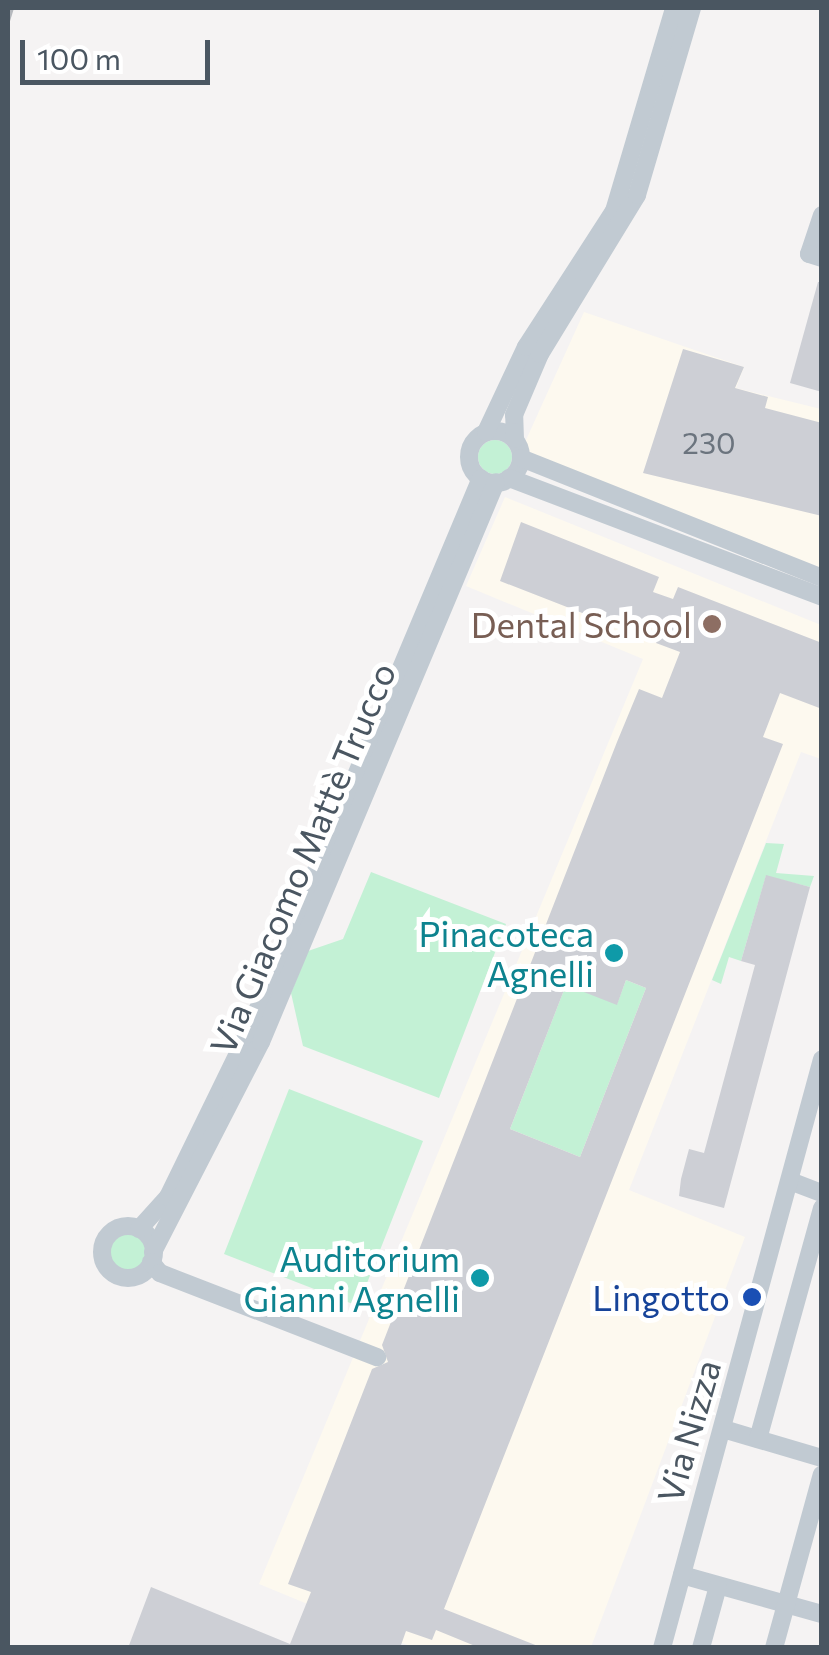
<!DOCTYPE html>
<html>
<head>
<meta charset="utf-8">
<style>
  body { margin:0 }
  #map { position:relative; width:829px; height:1655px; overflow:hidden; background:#f5f3f3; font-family:Commissioner,sans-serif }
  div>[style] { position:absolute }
  .commercial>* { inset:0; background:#fdf9ef }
  .green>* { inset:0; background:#c3f1d5 }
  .round { border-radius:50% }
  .building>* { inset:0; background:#cdcfd5 }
  .minor>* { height:18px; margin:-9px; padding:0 9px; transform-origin:9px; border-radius:9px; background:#c1cad2 }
  .minor>.ring { margin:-9px; padding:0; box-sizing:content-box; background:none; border:18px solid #c1cad2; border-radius:50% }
  .rail>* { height:4px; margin:-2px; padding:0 2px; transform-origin:2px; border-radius:2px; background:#b5b8bd }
  .dots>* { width:28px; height:28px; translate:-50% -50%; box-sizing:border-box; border:5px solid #fff; border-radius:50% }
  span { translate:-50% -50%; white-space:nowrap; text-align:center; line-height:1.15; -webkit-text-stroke:10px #fff; paint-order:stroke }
  .number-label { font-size:30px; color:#6b747e }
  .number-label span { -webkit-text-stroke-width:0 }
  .education-label { font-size:35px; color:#785e54 }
  .right { translate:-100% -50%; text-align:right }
  .street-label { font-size:35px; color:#4a5661 }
  .culture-label { font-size:35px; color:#0d838f }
  .transit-label { font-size:35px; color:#164399 }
  .frame { position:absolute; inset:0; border:10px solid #4a5661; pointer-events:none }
  .scale { position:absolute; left:20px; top:40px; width:190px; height:45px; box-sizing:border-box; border:5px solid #4a5661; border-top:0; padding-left:12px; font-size:30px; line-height:35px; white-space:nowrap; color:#4a5661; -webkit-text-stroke:8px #fff; paint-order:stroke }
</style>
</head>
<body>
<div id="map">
  <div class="commercial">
    <div style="clip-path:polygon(584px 312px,744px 367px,736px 388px,821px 409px,821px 575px,521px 451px)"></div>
    <div style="clip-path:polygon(505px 497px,821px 625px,821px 759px,801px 752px,629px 1190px,745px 1237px,591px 1647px,412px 1647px,259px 1584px,643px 659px,466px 586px)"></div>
  </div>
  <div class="green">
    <div class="round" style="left:478px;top:440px;width:34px;height:34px"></div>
    <div style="clip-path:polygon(766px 843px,784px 844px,776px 873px,814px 876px,810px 887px,766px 876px,741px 961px,729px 957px,721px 984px,712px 980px)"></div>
    <div style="clip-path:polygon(371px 872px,506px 924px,439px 1098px,303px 1046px,291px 993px,308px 951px,343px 939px)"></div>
    <div style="clip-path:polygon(576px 959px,617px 1004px,626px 980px,646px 988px,580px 1157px,510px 1129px)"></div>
    <div style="clip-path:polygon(289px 1089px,423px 1141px,358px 1306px,224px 1254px)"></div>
    <div class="round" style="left:109px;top:1233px;width:38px;height:38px"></div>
  </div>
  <div class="building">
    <div style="clip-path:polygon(818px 282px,822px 282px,822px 392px,790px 383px)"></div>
    <div style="clip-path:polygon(683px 349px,744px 367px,735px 388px,768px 397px,765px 408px,822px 423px,822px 516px,643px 473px)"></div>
    <div style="clip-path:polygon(evenodd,521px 522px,659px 577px,653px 592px,673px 599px,678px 587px,822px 643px,822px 709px,780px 693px,763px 737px,783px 744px,444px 1609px,543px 1648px,480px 1648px,436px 1630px,432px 1640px,406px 1631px,400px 1648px,128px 1648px,151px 1587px,290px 1644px,311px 1592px,288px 1584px,372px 1369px,388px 1362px,382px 1345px,617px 742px,639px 689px,662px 698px,680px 652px,656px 643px,661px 630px,641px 623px,636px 634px,500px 581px,521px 522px,626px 980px,646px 988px,580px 1157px,510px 1129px,566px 985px,617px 1005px,626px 980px)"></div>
    <div style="clip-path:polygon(766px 875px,810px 887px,724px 1208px,679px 1196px,681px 1179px,689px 1149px,704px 1153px,755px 965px,741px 961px)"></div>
  </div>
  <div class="minor">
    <div style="left:822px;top:215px;width:41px;rotate:108.4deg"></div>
    <div style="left:809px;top:254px;width:14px;rotate:17deg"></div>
    <div class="ring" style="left:469px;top:431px;width:34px;height:34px"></div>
    <div style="left:486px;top:432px;width:94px;rotate:-64.8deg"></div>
    <div style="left:526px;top:347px;width:162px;rotate:-57.1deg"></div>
    <div style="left:614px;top:211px;width:212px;rotate:-73.5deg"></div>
    <div style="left:515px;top:439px;width:24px;rotate:-92deg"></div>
    <div style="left:514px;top:415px;width:66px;rotate:-66.9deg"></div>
    <div style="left:540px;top:354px;width:186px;rotate:-58.6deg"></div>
    <div style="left:637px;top:195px;width:195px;rotate:-73.6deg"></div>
    <div style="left:521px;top:458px;width:324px;rotate:21.7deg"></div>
    <div style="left:509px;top:478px;width:335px;rotate:20.8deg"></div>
    <div style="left:790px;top:1181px;width:34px;rotate:21deg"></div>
    <div class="ring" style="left:102px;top:1226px;width:34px;height:34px"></div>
    <div style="left:139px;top:1229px;width:43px;rotate:-47.8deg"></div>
    <div style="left:168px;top:1197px;width:178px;rotate:-64deg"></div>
    <div style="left:246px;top:1037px;width:606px;rotate:-67.2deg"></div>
    <div style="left:153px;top:1252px;width:236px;rotate:-62.8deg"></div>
    <div style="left:261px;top:1042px;width:607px;rotate:-67.23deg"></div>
    <div style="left:151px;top:1262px;width:14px;rotate:51deg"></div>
    <div style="left:160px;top:1273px;width:233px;rotate:21.2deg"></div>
    <div style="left:730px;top:1431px;width:96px;rotate:16.4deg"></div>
    <div style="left:758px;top:1439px;width:240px;rotate:-74.5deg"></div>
    <div style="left:682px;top:1575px;width:145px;rotate:15.6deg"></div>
    <div style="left:662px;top:1648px;width:610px;rotate:-74.8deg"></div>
    <div style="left:701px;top:1648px;width:64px;rotate:-74.7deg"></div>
    <div style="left:774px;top:1648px;width:180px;rotate:-74.6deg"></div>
  </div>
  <div class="rail">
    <div style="left:8px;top:21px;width:14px;rotate:-73deg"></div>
  </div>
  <div class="dots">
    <div style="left:712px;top:624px;background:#8d6e63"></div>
    <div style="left:614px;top:953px;background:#0f9aa8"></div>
    <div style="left:480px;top:1278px;background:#0f9aa8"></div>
    <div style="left:752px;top:1297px;background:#1a4fb4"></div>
  </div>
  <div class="number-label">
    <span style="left:709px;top:442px">230</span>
  </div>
  <div class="education-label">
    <span class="right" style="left:692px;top:624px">Dental School</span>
  </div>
  <div class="street-label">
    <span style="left:302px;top:858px;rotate:-67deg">Via Giacomo Mattè Trucco</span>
    <span style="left:688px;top:1431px;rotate:-74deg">Via Nizza</span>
  </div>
  <div class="culture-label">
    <span class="right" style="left:594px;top:953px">Pinacoteca<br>Agnelli</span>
    <span class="right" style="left:460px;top:1278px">Auditorium<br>Gianni Agnelli</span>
  </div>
  <div class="transit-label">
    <span class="right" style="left:730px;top:1297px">Lingotto</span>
  </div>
  <div class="frame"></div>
  <div class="scale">100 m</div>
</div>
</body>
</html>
